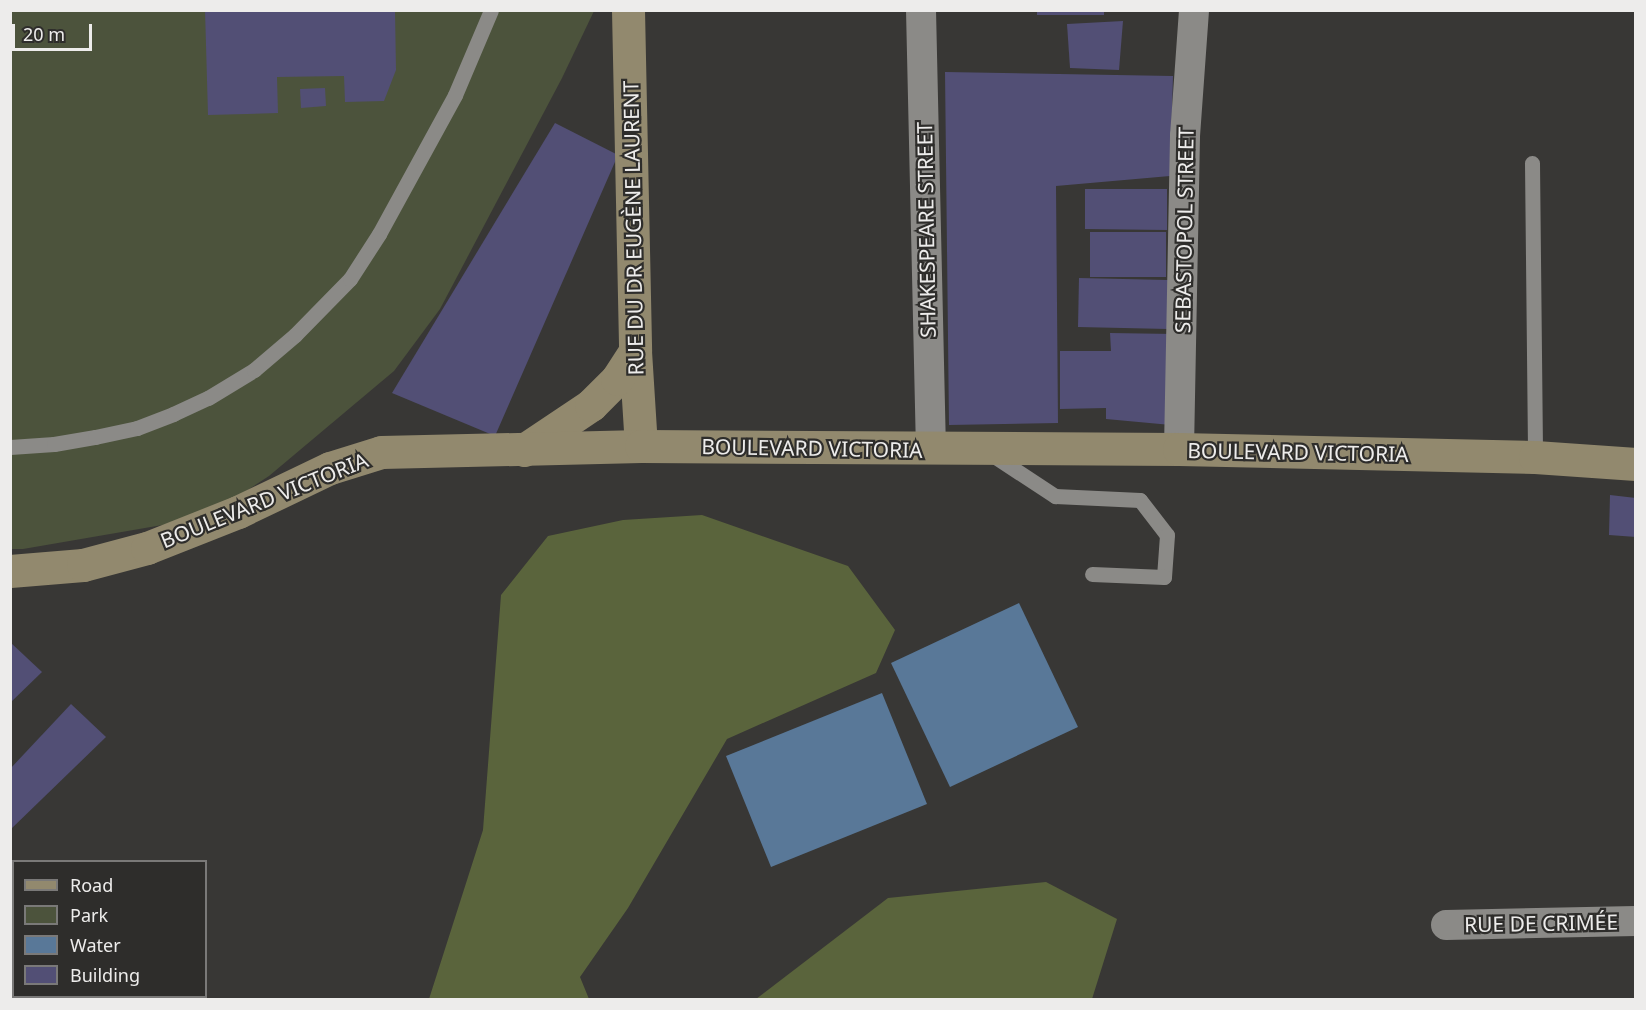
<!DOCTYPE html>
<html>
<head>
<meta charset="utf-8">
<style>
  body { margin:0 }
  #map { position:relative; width:1646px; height:1010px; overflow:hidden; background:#383735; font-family:"Noto Sans",sans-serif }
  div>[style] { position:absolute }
  .green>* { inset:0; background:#4c533c }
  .forest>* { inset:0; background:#5a643c }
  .water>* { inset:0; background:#597898 }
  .building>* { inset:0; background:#524f75 }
  .lane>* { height:15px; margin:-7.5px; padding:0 7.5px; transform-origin:7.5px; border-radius:7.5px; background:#8b8a87 }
  .street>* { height:30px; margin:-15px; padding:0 15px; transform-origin:15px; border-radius:15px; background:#8b8a87 }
  .secondary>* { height:33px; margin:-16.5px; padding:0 16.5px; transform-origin:16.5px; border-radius:16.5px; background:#92896e }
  span { translate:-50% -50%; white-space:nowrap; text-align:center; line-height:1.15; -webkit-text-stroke:4.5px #2e2d2b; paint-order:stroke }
  .street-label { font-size:21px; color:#edeceb }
  .frame { position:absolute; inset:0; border:12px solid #edeceb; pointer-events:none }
  .legend { position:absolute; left:12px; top:860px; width:195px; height:138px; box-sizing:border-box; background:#2e2d2b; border:2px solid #7a7978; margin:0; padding:8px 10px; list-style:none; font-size:18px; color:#edeceb }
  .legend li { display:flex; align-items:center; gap:12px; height:30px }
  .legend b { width:30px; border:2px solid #7a7978 }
  .scale { position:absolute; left:12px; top:24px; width:80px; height:27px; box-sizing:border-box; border:3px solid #edeceb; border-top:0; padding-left:8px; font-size:18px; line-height:21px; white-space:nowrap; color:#edeceb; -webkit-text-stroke:4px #2e2d2b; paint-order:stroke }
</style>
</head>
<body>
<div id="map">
  <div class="green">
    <div style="clip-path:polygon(11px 11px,594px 11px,562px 78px,440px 309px,394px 371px,269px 476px,237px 497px,174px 523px,23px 549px,11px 549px)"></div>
  </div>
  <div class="forest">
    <div style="clip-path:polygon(702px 515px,848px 566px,895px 630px,876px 673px,727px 739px,628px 908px,580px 977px,589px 999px,429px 999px,483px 830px,501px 595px,548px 536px,623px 520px)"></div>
    <div style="clip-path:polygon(1046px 882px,1117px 919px,1092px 999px,756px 999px,888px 898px)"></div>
  </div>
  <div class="water">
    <div style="clip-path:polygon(1019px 603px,1078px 727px,950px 787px,891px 663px)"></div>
    <div style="clip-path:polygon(882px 693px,927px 804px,771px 867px,726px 756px)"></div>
  </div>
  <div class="building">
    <div style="clip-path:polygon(205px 10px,395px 10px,396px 70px,384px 101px,345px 102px,344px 76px,277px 77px,278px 113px,208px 115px)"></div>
    <div style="clip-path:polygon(1037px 10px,1104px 10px,1104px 15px,1037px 15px)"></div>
    <div style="clip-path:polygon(1123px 21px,1119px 70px,1070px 68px,1067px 24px)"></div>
    <div style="clip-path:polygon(945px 72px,1173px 76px,1170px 176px,1056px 186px,1058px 423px,949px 425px)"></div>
    <div style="clip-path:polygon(325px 88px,326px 106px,301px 108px,300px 89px)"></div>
    <div style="clip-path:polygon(555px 123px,618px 155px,495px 436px,392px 393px)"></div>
    <div style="clip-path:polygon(1085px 189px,1167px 189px,1167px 230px,1085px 229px)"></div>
    <div style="clip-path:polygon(1090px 232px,1166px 232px,1166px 277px,1090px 277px)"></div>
    <div style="clip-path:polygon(1079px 278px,1168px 280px,1168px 329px,1078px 327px)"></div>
    <div style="clip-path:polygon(1110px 333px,1174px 334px,1171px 425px,1106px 419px,1106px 408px,1060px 409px,1060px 351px,1111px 351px)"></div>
    <div style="clip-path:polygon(1610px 495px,1636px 498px,1636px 537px,1609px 535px)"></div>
    <div style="clip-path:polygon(10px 642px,42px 672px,10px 703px)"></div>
    <div style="clip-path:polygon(71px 704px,106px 737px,10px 830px,10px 769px)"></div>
    <div style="clip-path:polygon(14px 863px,14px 929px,10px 932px,10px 866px)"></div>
  </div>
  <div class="lane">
    <div style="left:1532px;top:163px;width:294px;rotate:89.4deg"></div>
    <div style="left:10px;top:447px;width:44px;rotate:-3.9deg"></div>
    <div style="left:54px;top:444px;width:42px;rotate:-9.7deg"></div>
    <div style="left:95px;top:437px;width:43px;rotate:-12.1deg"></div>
    <div style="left:137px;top:428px;width:39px;rotate:-21deg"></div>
    <div style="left:173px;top:414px;width:38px;rotate:-25deg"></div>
    <div style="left:208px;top:398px;width:54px;rotate:-31.3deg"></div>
    <div style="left:254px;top:370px;width:54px;rotate:-40.5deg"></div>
    <div style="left:295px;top:335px;width:78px;rotate:-45.5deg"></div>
    <div style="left:350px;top:279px;width:54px;rotate:-57.2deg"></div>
    <div style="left:379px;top:234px;width:158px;rotate:-61.3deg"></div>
    <div style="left:455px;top:95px;width:92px;rotate:-67deg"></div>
    <div style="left:991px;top:454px;width:77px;rotate:33.3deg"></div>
    <div style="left:1055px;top:496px;width:85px;rotate:2.7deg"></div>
    <div style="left:1140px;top:500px;width:44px;rotate:52.4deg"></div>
    <div style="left:1167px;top:535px;width:42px;rotate:94.1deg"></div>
    <div style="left:1164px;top:577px;width:72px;rotate:-177.6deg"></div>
  </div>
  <div class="street">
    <div style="left:921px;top:10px;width:439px;rotate:88.7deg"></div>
    <div style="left:1179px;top:449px;width:313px;rotate:-88.9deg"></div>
    <div style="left:1185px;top:136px;width:126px;rotate:-85.9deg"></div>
    <div style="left:1446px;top:925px;width:190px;rotate:-1.2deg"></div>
  </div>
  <div class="secondary">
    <div style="left:628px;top:10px;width:341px;rotate:88.8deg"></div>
    <div style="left:635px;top:351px;width:95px;rotate:86.4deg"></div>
    <div style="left:524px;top:450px;width:81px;rotate:-33.9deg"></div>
    <div style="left:591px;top:405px;width:37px;rotate:-45deg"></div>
    <div style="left:617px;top:379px;width:33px;rotate:-57deg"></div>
    <div style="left:10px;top:571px;width:73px;rotate:-4.7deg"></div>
    <div style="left:83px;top:565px;width:66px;rotate:-14.9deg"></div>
    <div style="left:147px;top:548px;width:98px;rotate:-21.6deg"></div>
    <div style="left:238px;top:512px;width:102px;rotate:-25.6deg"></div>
    <div style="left:330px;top:468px;width:53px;rotate:-17.4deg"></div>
    <div style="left:381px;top:452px;width:260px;rotate:-1.3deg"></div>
    <div style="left:641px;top:446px;width:538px;rotate:0.32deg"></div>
    <div style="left:1179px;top:449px;width:356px;rotate:1.3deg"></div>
    <div style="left:1535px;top:457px;width:101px;rotate:4deg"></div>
  </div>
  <div class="street-label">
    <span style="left:633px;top:228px;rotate:-91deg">RUE DU DR EUGÈNE LAURENT</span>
    <span style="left:926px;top:230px;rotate:-91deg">SHAKESPEARE STREET</span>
    <span style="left:1184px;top:230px;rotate:-89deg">SEBASTOPOL STREET</span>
    <span style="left:812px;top:448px;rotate:1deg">BOULEVARD VICTORIA</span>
    <span style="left:1298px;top:452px;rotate:1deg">BOULEVARD VICTORIA</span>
    <span style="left:264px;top:500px;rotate:-22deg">BOULEVARD VICTORIA</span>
    <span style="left:1541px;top:923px;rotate:-1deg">RUE DE CRIMÉE</span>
  </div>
  <div class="frame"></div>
  <ul class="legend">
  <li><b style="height:8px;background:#92896e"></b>Road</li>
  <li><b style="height:16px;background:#4c533c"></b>Park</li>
  <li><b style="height:16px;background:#597898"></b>Water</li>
  <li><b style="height:16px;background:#524f75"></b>Building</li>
  </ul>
  <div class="scale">20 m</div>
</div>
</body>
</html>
